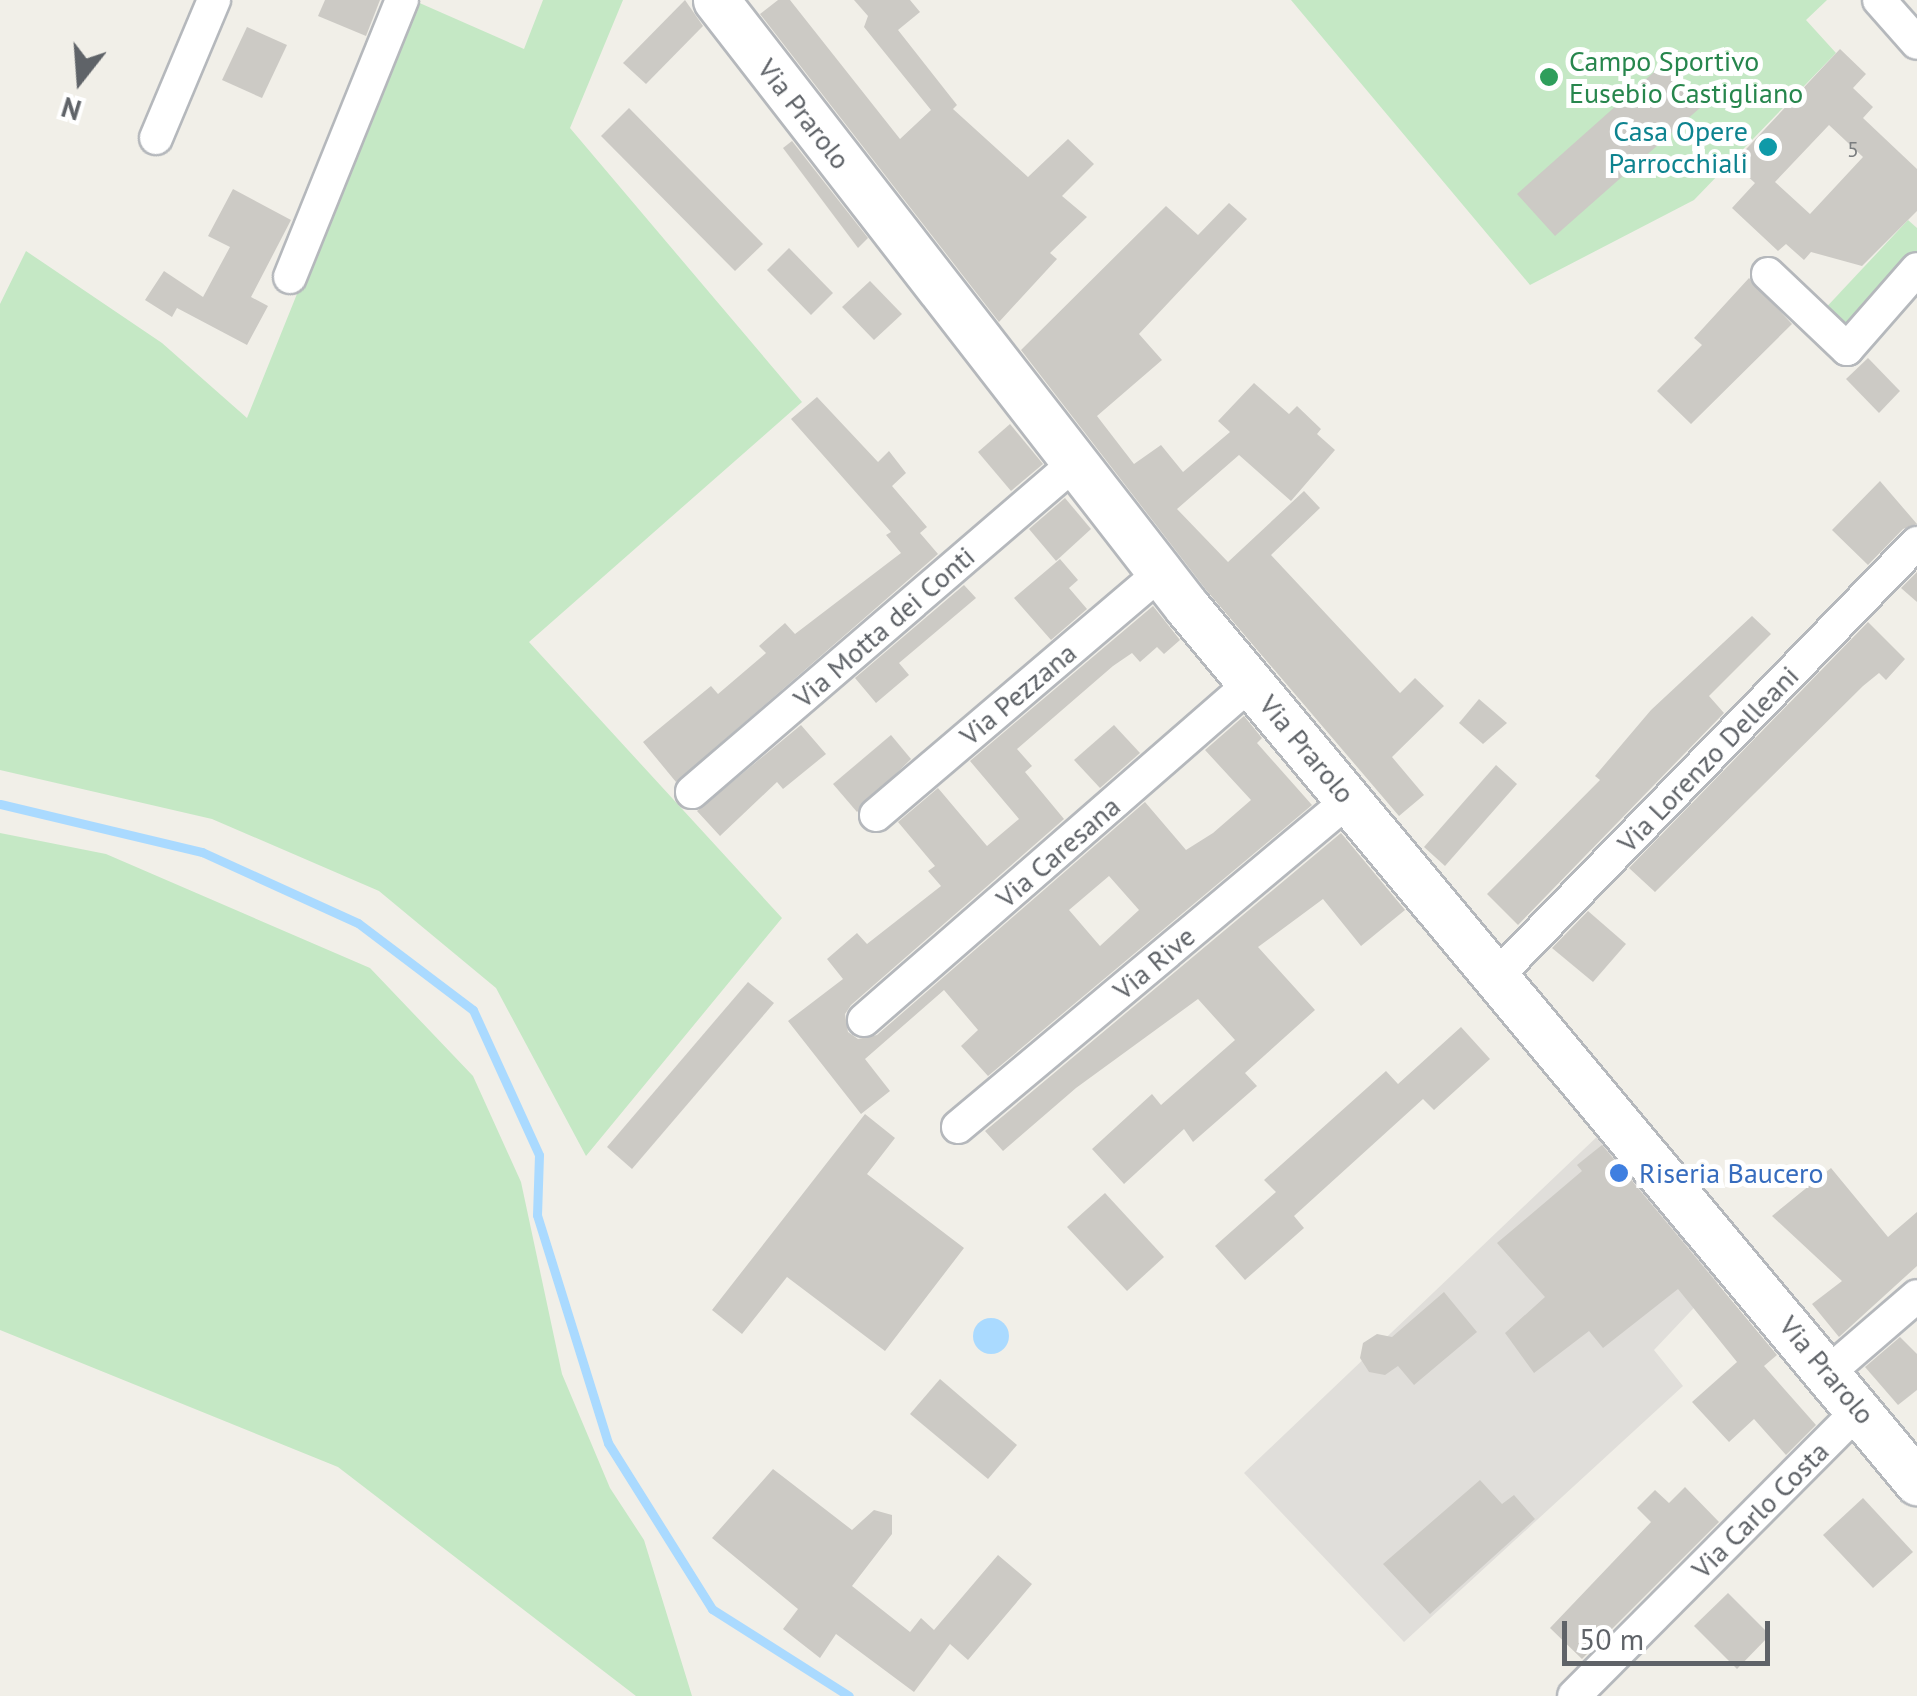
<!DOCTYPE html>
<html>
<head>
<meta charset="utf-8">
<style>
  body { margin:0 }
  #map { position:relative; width:1917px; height:1696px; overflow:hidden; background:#f1efe8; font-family:"PT Sans",sans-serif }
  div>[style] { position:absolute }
  .industrial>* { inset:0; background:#e0deda }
  .green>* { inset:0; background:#c5e8c5 }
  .water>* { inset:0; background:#aadaff }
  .round { border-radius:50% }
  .stream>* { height:9px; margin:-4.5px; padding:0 4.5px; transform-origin:4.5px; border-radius:4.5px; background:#aadaff }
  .building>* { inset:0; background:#cccac5 }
  .roads { filter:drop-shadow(2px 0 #b5b8bc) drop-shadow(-2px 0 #b5b8bc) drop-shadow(0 2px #b5b8bc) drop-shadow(0 -2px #b5b8bc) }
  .street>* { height:32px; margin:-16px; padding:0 16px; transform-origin:16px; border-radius:16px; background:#fff }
  .secondary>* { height:45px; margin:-22.5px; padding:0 22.5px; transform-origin:22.5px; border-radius:22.5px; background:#fff }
  .dots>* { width:28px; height:28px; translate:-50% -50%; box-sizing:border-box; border:5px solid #fff; border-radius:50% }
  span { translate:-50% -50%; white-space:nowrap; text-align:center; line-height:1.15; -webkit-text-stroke:10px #fff; paint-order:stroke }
  .number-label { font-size:22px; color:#7a7d7f }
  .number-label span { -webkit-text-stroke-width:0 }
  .leisure-label { font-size:28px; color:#27864d }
  .left { translate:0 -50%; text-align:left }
  .street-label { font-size:28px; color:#5f6368 }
  .culture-label { font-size:28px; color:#0d838f }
  .right { translate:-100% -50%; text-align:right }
  .shop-label { font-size:28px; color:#366cbe }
  .north { position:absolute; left:30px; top:30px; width:100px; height:100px; -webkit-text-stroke:8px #fff; paint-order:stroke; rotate:197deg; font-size:28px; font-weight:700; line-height:40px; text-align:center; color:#5f6368 }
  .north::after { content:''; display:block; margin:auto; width:35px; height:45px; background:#5f6368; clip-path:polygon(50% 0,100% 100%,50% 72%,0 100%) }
  .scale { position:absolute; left:1562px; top:1621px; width:208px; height:45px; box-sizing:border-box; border:5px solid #5f6368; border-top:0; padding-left:12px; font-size:30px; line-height:35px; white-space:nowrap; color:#5f6368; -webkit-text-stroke:8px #fff; paint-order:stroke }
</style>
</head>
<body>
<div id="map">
  <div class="industrial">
    <div style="clip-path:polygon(1603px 1131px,1725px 1275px,1654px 1350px,1683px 1386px,1404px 1642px,1244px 1473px)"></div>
  </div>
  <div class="green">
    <div style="clip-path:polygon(543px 0,623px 0,570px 128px,802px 402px,529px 642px,782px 918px,586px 1156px,496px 988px,379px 891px,212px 819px,0 770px,0 304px,26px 251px,162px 343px,247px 418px,415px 1px,524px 49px)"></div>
    <div style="clip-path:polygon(1291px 0,1827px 0,1806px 20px,1836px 53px,1694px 200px,1530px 285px)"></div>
    <div style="clip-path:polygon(1908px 220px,1917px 228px,1917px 265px,1855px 336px,1820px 314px)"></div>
    <div style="clip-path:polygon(0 833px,106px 854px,370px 968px,473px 1076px,521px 1182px,562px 1374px,610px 1488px,644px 1540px,692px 1696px,636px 1696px,338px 1467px,0 1330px)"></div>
  </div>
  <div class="water">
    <div class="round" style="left:973px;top:1318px;width:36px;height:36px"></div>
  </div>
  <div class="stream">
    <div style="left:0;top:804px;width:208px;rotate:13.4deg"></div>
    <div style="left:202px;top:852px;width:171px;rotate:24.5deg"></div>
    <div style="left:358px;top:923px;width:144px;rotate:37.1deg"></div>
    <div style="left:473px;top:1010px;width:159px;rotate:65.5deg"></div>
    <div style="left:539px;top:1155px;width:60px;rotate:91.9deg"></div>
    <div style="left:537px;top:1215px;width:239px;rotate:72.7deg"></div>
    <div style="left:608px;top:1443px;width:196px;rotate:57.9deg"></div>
    <div style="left:712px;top:1609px;width:162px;rotate:32.4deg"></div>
  </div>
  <div class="building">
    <div style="clip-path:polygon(325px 0,380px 0,366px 36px,318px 16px)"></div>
    <div style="clip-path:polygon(685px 0,703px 26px,646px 84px,623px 63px)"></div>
    <div style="clip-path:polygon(778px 0,790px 0,900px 139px,931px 110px,864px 27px,868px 16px,854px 0,910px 0,920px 12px,898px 30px,957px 105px,953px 109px,1028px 177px,1068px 139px,1094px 164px,1062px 196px,1087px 217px,1050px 253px,1057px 259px,999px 322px,760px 14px)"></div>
    <div style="clip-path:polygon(247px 27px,287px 45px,262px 98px,222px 80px)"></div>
    <div style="clip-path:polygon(evenodd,1840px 49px,1866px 74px,1853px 88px,1873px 107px,1863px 118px,1917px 169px,1917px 211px,1862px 266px,1811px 252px,1804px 260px,1786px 244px,1778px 251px,1732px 208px,1755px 183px,1733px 163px,1840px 49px,1829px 125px,1863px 157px,1810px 214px,1775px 182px,1829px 125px)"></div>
    <div style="clip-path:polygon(1663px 64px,1701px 107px,1555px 236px,1517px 194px)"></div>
    <div style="clip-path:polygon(629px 108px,763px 244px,735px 271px,601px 136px)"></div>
    <div style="clip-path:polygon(792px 141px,868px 238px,858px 248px,783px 148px)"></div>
    <div style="clip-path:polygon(233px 189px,291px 220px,251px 297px,268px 306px,247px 345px,177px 308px,172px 317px,145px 300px,164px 271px,203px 297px,230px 247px,208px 236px)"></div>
    <div style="clip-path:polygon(1229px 203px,1247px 219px,1139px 334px,1162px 360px,1097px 416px,1134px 464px,1161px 445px,1183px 472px,1230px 432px,1218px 421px,1254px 383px,1289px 414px,1297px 406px,1321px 429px,1317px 434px,1335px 450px,1291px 501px,1239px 455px,1177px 509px,1228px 562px,1304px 491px,1320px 508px,1271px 555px,1400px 693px,1415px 678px,1444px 706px,1392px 757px,1424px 795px,1399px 816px,1207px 591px,1021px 350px,1166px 206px,1198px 235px)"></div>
    <div style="clip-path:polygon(789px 248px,833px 293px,811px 315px,767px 270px)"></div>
    <div style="clip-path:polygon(1749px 278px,1792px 324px,1691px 424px,1657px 391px,1702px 345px,1694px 338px)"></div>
    <div style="clip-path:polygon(870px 281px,902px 314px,874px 340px,842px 307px)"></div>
    <div style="clip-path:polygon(1868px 358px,1900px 391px,1879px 413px,1846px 379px)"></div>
    <div style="clip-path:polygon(817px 397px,878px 462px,889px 451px,906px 473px,892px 486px,927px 527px,920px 533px,938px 554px,676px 782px,643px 742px,711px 686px,718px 694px,766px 653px,759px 646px,785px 623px,795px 634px,901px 553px,886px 535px,891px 532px,791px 419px)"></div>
    <div style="clip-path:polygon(1010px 424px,1043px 464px,1011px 491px,978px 452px)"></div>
    <div style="clip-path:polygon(1880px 481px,1917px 524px,1903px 529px,1868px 565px,1832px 530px)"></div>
    <div style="clip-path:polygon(1065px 498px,1091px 529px,1056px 561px,1029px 529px)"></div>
    <div style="clip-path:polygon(1060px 559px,1078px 580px,1069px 588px,1087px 609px,1051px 640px,1014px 598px)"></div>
    <div style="clip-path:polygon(1917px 572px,1917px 602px,1901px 588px)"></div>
    <div style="clip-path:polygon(964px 585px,976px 598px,899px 663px,909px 675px,876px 703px,855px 678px)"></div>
    <div style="clip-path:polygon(evenodd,1153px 606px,1180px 640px,1164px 654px,1157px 647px,1140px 662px,1132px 653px,1113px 666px,1017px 749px,1032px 766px,1025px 772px,1064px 819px,851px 1005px,845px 1014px,848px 1032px,858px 1039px,877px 1035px,1145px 802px,1186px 850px,1213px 833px,1251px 800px,1205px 750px,1244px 716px,1262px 738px,1257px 743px,1312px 805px,988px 1076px,961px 1046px,978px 1030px,944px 990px,865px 1059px,890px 1091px,861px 1114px,788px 1021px,843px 979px,827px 959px,857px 933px,867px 944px,941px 886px,928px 871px,935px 866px,898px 822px,938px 788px,987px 846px,1019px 819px,970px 761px,1153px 606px,1109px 876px,1139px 910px,1100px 946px,1069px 910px,1109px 876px)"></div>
    <div style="clip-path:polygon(1752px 616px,1771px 634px,1709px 696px,1724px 713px,1518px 925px,1487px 894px,1600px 780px,1595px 776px,1651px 710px)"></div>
    <div style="clip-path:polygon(1868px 622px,1905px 659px,1886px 680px,1879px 673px,1863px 686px,1655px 892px,1629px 868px)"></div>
    <div style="clip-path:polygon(1479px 699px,1507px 723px,1483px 744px,1459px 723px)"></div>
    <div style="clip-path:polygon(801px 725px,826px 754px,783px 789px,777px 782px,720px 836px,697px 811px)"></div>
    <div style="clip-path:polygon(1114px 725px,1140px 753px,1100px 788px,1074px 760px)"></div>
    <div style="clip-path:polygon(891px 735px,911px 759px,857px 812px,833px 784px)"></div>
    <div style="clip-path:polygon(1496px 765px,1517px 784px,1445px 866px,1424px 847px)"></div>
    <div style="clip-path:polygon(1341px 833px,1405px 910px,1361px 946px,1323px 899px,1258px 947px,1315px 1010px,1245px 1073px,1257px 1086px,1193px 1142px,1184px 1129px,1124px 1184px,1092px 1149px,1152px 1094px,1161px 1105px,1235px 1040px,1198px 999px,1076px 1088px,1003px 1151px,985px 1131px)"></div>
    <div style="clip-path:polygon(1588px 911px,1626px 944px,1593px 982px,1552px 948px)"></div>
    <div style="clip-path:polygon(748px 982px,774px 1003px,632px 1169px,607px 1147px)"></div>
    <div style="clip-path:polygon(1461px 1027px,1490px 1059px,1434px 1110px,1423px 1099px,1294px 1216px,1304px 1228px,1245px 1280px,1215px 1246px,1276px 1192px,1264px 1180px,1386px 1071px,1398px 1084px)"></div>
    <div style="clip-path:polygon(865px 1114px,895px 1138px,867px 1174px,964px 1248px,885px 1351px,787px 1277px,742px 1334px,712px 1310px)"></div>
    <div style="clip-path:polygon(1602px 1145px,1777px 1355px,1764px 1366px,1816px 1425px,1786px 1455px,1754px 1419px,1729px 1442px,1692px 1402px,1737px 1362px,1678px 1289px,1603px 1348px,1589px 1331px,1534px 1373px,1505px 1333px,1545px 1297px,1497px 1243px,1582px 1171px,1577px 1165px)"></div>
    <div style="clip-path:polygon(1831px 1168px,1888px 1237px,1917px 1212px,1917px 1266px,1839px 1337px,1812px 1304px,1842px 1281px,1772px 1216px)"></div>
    <div style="clip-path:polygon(1105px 1193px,1164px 1257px,1127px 1291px,1067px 1227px)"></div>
    <div style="clip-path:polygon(1444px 1292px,1477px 1332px,1414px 1385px,1398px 1366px,1385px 1375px,1369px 1372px,1360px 1358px,1363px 1343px,1377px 1334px,1392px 1337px)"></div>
    <div style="clip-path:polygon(1900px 1337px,1917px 1354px,1917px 1390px,1898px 1405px,1865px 1367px)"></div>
    <div style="clip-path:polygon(940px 1379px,1017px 1445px,988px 1479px,910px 1414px)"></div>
    <div style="clip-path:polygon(773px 1469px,852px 1530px,874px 1510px,892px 1515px,892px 1534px,852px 1586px,910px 1632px,921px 1618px,934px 1630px,998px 1555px,1032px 1584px,968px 1660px,950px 1644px,914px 1692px,836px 1634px,820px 1658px,783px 1629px,798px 1609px,712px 1538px)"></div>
    <div style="clip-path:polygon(1480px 1480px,1502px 1504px,1514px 1495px,1535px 1519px,1430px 1614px,1383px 1564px)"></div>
    <div style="clip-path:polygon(1685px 1487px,1719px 1522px,1582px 1659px,1550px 1628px,1651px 1522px,1637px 1508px,1655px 1490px,1669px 1503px)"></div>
    <div style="clip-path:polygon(1863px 1498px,1913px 1552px,1873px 1588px,1823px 1535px)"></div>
    <div style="clip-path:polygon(1728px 1593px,1770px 1635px,1737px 1669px,1694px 1626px)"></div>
  </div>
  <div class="roads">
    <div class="street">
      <div style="left:1879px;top:0;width:57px;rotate:48.5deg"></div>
      <div style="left:156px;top:138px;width:150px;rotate:-67.2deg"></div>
      <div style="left:1768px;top:274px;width:109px;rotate:43.5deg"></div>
      <div style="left:1847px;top:349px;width:106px;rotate:-48.8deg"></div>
      <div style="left:290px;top:277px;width:299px;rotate:-68deg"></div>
      <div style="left:692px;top:792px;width:506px;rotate:-40.67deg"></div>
      <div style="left:876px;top:815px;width:373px;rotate:-40.4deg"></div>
      <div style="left:1498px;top:975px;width:602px;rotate:-45.88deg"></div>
      <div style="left:864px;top:1020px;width:513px;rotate:-41.05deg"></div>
      <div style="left:958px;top:1127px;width:511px;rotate:-39.92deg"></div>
      <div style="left:1829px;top:1372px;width:116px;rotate:-40.8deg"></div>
      <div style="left:1574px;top:1696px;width:405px;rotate:-45.1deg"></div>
    </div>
    <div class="secondary">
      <div style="left:716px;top:0;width:768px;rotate:52.19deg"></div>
      <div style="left:1187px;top:607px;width:1140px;rotate:50.16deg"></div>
    </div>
  </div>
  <div class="dots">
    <div style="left:1549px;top:77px;background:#2e9e5b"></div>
    <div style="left:1768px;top:147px;background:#0f9aa8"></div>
    <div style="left:1619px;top:1173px;background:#3f7fe0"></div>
  </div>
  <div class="number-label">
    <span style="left:1853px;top:150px">5</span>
  </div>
  <div class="leisure-label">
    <span class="left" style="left:1569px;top:77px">Campo Sportivo<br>Eusebio Castigliano</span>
  </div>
  <div class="street-label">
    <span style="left:804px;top:114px;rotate:52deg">Via Prarolo</span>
    <span style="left:884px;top:627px;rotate:-41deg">Via Motta dei Conti</span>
    <span style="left:1018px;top:694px;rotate:-40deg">Via Pezzana</span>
    <span style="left:1307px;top:749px;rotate:50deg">Via Prarolo</span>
    <span style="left:1708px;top:759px;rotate:-46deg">Via Lorenzo Delleani</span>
    <span style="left:1058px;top:852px;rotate:-41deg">Via Caresana</span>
    <span style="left:1154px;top:963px;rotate:-40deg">Via Rive</span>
    <span style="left:1827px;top:1370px;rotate:50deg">Via Prarolo</span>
    <span style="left:1760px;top:1510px;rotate:-45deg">Via Carlo Costa</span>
  </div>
  <div class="culture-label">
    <span class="right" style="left:1748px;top:147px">Casa Opere<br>Parrocchiali</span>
  </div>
  <div class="shop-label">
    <span class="left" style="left:1639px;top:1173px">Riseria Baucero</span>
  </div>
  <div class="north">N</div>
  <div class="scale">50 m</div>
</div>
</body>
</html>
